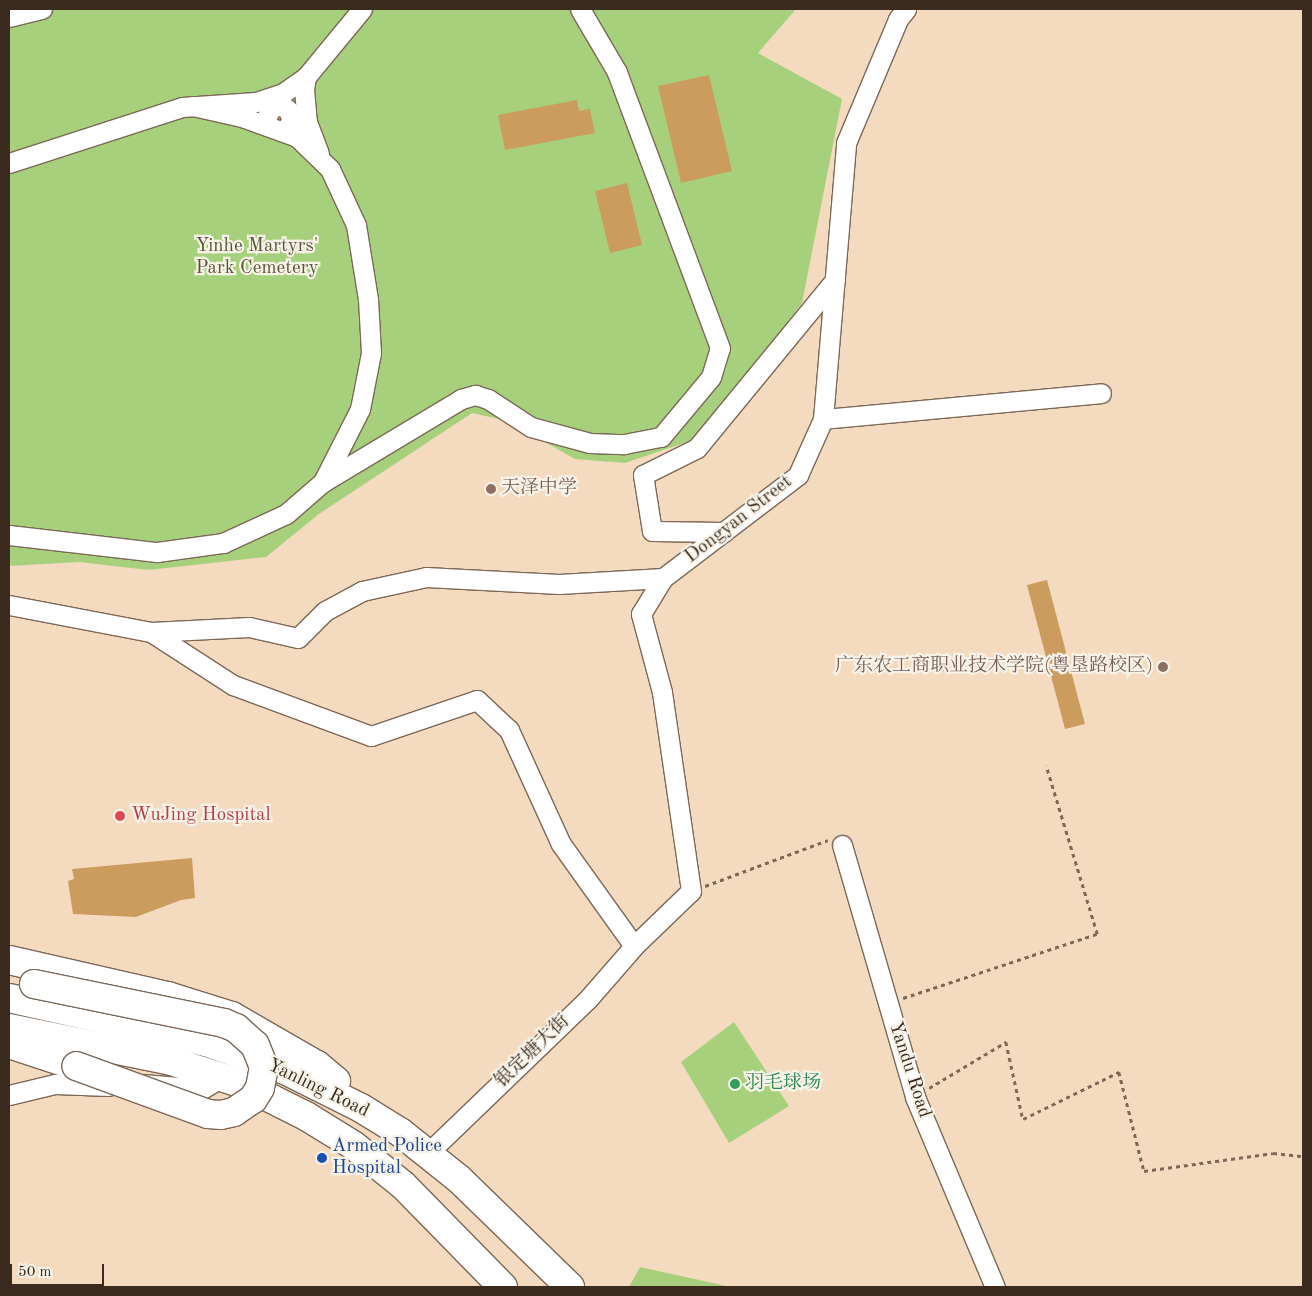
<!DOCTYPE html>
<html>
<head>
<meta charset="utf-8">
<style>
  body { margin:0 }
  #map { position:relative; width:1312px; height:1296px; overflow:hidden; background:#f4dbbf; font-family:"Old Standard TT","Noto Serif SC",serif }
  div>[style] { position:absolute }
  .green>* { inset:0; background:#a7d07c }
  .building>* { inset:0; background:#cc9c5f }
  .path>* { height:2.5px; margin-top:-1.25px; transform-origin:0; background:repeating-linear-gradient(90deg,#7c6856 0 4px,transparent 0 8px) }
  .roads { filter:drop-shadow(1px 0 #7c6856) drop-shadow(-1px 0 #7c6856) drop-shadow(0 1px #7c6856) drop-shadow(0 -1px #7c6856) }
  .minor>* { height:19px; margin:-9.5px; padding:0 9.5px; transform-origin:9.5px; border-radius:9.5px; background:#fff }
  .highway>* { height:28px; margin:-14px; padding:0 14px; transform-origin:14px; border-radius:14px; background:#fff }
  .bridges { filter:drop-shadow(1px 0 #7c6856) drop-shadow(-1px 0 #7c6856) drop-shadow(0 1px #7c6856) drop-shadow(0 -1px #7c6856) }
  .highway-bridge>* { height:28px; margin:-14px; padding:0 14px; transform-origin:14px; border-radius:14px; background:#fff }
  .dots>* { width:14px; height:14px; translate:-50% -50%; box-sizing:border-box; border:2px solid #f7f3e8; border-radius:50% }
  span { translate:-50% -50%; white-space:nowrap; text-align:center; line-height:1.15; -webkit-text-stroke:4.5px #f7f3e8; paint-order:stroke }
  .park-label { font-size:19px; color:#565436 }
  .education-label { font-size:19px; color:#785e54 }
  .left { translate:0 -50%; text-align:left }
  .right { translate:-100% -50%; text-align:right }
  .street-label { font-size:19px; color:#3b2a1e }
  .health-label { font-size:19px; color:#be3a42 }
  .leisure-label { font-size:19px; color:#27864d }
  .transit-label { font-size:19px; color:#164399 }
  .frame { position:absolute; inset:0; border:10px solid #3b2a1e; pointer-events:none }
  .scale { position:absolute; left:10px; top:1264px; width:94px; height:22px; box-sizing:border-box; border:2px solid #3b2a1e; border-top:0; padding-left:6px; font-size:15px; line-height:18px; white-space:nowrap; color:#3b2a1e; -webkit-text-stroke:4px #f7f3e8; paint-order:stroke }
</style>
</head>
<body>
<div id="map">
  <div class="green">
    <div style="clip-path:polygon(9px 9px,796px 9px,758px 53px,842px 99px,802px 303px,736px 390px,693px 440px,625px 463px,575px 459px,508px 421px,472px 413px,319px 514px,266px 557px,149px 570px,79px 562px,9px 566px)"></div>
    <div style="clip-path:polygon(734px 1022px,789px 1106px,729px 1143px,681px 1062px)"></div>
    <div style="clip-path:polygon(640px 1267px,731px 1287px,629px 1287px)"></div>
  </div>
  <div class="building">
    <div style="clip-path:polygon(709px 75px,732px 171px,681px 183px,658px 86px)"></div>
    <div style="clip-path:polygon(577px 100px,579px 111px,590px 109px,595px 133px,505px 150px,498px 115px)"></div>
    <div style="clip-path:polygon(627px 183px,642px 245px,610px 253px,595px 191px)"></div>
    <div style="clip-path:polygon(1047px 580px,1085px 724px,1065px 729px,1027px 585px)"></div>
    <div style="clip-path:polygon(192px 858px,195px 898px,181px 900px,136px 917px,73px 914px,68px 881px,74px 879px,72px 869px)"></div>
  </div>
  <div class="path">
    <div style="left:705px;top:886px;width:131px;rotate:-20.5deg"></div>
    <div style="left:903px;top:998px;width:204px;rotate:-18.3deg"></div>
    <div style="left:1097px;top:934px;width:176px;rotate:-106.9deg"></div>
    <div style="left:929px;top:1088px;width:90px;rotate:-30.9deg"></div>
    <div style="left:1006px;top:1042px;width:79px;rotate:77.6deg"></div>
    <div style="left:1023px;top:1119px;width:107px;rotate:-26.1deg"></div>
    <div style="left:1119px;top:1072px;width:102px;rotate:75.8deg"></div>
    <div style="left:1144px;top:1171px;width:130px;rotate:-7.9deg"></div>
    <div style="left:1273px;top:1153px;width:30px;rotate:6deg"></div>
  </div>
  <div class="roads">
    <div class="minor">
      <div style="left:9px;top:17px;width:34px;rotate:-14deg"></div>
      <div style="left:306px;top:77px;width:12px;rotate:99deg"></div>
      <div style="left:304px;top:89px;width:33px;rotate:85deg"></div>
      <div style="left:307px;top:122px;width:33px;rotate:69deg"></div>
      <div style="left:193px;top:106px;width:50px;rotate:12.7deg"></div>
      <div style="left:242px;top:117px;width:59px;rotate:20deg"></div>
      <div style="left:297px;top:137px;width:46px;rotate:44.1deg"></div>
      <div style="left:330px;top:169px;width:62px;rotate:65.1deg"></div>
      <div style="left:356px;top:225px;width:75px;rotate:80.8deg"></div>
      <div style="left:368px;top:299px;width:54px;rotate:86.8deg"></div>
      <div style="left:371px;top:353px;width:57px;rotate:101.1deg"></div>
      <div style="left:360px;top:409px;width:82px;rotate:116.9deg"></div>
      <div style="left:268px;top:126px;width:7px;rotate:-106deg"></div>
      <div style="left:266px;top:119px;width:12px;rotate:-66deg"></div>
      <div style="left:271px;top:108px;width:11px;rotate:-15deg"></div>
      <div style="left:282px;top:105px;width:8px;rotate:40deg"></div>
      <div style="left:288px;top:110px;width:12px;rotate:70deg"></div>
      <div style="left:292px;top:121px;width:14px;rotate:129deg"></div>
      <div style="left:9px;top:163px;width:182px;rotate:-17.9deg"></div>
      <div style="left:182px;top:107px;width:74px;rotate:-3.9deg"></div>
      <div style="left:256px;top:102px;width:28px;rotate:-18deg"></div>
      <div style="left:283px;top:93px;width:28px;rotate:-35deg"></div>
      <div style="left:306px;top:77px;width:88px;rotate:-50.5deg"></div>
      <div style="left:823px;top:419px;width:279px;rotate:-5.3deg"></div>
      <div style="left:724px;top:532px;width:72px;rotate:-179.2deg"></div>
      <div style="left:652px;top:531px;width:57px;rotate:-99.1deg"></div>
      <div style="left:643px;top:475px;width:60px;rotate:-26.6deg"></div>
      <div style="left:697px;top:448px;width:217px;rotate:-50.6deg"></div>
      <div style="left:9px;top:535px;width:149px;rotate:6.6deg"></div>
      <div style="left:157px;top:552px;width:67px;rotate:-7.8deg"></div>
      <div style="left:223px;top:543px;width:69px;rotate:-24.7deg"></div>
      <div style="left:286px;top:514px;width:49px;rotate:-40.9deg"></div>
      <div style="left:323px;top:482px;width:161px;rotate:-31deg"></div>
      <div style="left:461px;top:399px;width:15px;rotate:-16deg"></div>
      <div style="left:475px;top:395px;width:14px;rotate:17deg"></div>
      <div style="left:488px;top:399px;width:51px;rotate:33.1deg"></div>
      <div style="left:531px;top:427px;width:61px;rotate:15.2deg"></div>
      <div style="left:590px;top:443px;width:34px;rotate:2deg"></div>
      <div style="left:624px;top:444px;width:38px;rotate:-11deg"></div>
      <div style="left:661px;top:437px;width:78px;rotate:-50.2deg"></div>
      <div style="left:711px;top:377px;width:30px;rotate:-73deg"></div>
      <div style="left:720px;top:348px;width:295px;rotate:-110.5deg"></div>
      <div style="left:617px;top:72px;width:73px;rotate:-120.4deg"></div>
      <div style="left:9px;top:605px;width:145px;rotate:10.8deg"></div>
      <div style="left:151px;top:632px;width:98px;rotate:32.9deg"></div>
      <div style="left:233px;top:685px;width:147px;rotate:20.3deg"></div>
      <div style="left:371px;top:736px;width:112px;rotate:-18.8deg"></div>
      <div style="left:477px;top:700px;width:44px;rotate:43.2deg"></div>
      <div style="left:509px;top:730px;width:125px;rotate:65.5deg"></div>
      <div style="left:561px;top:844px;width:125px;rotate:54.4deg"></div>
      <div style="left:151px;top:632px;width:98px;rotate:-2.9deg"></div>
      <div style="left:249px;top:627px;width:50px;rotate:12.7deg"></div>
      <div style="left:298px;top:638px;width:38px;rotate:-45deg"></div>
      <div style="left:325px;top:611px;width:42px;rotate:-28.4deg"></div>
      <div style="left:362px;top:591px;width:66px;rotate:-12.3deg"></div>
      <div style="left:426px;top:577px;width:133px;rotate:3deg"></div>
      <div style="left:559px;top:584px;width:104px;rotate:-3.3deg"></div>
      <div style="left:842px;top:845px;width:262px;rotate:73.8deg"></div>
      <div style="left:915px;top:1097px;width:206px;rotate:67.2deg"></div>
      <div style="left:143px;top:1084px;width:59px;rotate:4.8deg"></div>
      <div style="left:202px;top:1089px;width:23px;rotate:-31deg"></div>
      <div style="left:9px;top:1095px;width:47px;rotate:-13.4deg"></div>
      <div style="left:55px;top:1084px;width:53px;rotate:2.2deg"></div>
      <div style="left:428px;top:1153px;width:222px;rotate:-43.9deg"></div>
      <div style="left:588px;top:999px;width:70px;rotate:-49deg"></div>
      <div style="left:634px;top:946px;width:79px;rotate:-44deg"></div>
      <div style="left:691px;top:891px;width:201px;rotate:-98.3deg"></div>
      <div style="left:662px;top:692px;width:81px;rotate:-105.1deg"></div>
      <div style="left:641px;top:614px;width:42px;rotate:-58.6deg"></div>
      <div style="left:663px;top:578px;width:170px;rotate:-37.3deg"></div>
      <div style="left:798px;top:475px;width:61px;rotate:-65.9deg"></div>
      <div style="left:823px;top:419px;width:277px;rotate:-85.2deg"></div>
      <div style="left:846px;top:143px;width:134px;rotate:-67.2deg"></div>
      <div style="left:898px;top:19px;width:13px;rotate:-51deg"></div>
    </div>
    <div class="highway">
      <div style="left:9px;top:960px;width:163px;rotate:12.8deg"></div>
      <div style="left:168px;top:996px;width:67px;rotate:17.4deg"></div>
      <div style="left:232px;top:1016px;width:98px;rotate:30deg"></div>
      <div style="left:317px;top:1065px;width:25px;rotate:40deg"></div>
      <div style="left:9px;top:998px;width:202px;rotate:12.6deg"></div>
      <div style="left:206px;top:1042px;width:84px;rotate:19.5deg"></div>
      <div style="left:285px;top:1070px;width:85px;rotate:26.6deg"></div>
      <div style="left:361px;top:1108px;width:46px;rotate:31.6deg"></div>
      <div style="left:400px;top:1132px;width:75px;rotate:38.5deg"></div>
      <div style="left:459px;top:1179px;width:155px;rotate:44.2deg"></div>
      <div style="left:9px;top:1028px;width:165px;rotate:11.5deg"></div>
      <div style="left:171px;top:1061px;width:72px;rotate:17.7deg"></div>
      <div style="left:240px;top:1083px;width:74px;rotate:26.6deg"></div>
      <div style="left:306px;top:1116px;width:55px;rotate:31.7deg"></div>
      <div style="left:353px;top:1145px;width:64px;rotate:38.7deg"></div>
      <div style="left:403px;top:1185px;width:143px;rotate:45.6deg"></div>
      <div style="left:9px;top:1044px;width:71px;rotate:18.2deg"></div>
    </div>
  </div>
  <div class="bridges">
    <div class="highway-bridge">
      <div style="left:34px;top:984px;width:194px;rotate:11.6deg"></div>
      <div style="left:224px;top:1023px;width:13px;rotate:23deg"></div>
      <div style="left:236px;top:1028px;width:25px;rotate:42deg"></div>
      <div style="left:255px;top:1045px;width:24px;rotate:68deg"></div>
      <div style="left:264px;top:1067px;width:21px;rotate:101deg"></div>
      <div style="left:260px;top:1088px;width:13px;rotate:122deg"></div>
      <div style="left:253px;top:1099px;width:23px;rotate:146deg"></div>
      <div style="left:234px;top:1112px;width:13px;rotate:167deg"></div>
      <div style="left:221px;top:1115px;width:13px;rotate:-176deg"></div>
      <div style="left:208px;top:1114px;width:140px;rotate:-160deg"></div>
    </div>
  </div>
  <div class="dots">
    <div style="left:491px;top:489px;background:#8d6e63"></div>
    <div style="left:1163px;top:667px;background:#8d6e63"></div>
    <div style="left:120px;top:816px;background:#e0444e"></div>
    <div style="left:735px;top:1084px;background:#2e9e5b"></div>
    <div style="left:322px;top:1158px;background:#1a4fb4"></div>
  </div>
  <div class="park-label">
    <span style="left:257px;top:258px">Yinhe Martyrs'<br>Park Cemetery</span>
  </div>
  <div class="education-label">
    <span class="left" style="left:501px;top:489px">天泽中学</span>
    <span class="right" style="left:1153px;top:667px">广东农工商职业技术学院(粤垦路校区)</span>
  </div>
  <div class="street-label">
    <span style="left:739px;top:520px;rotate:-38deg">Dongyan Street</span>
    <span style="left:533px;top:1052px;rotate:-44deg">银定塘大街</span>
    <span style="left:909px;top:1070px;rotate:72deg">Yandu Road</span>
    <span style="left:318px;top:1089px;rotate:26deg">Yanling Road</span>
  </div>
  <div class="health-label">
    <span class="left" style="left:131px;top:816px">WuJing Hospital</span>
  </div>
  <div class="leisure-label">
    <span class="left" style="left:745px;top:1084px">羽毛球场</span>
  </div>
  <div class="transit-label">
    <span class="left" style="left:332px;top:1158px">Armed Police<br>Hospital</span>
  </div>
  <div class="frame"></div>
  <div class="scale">50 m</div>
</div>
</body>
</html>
